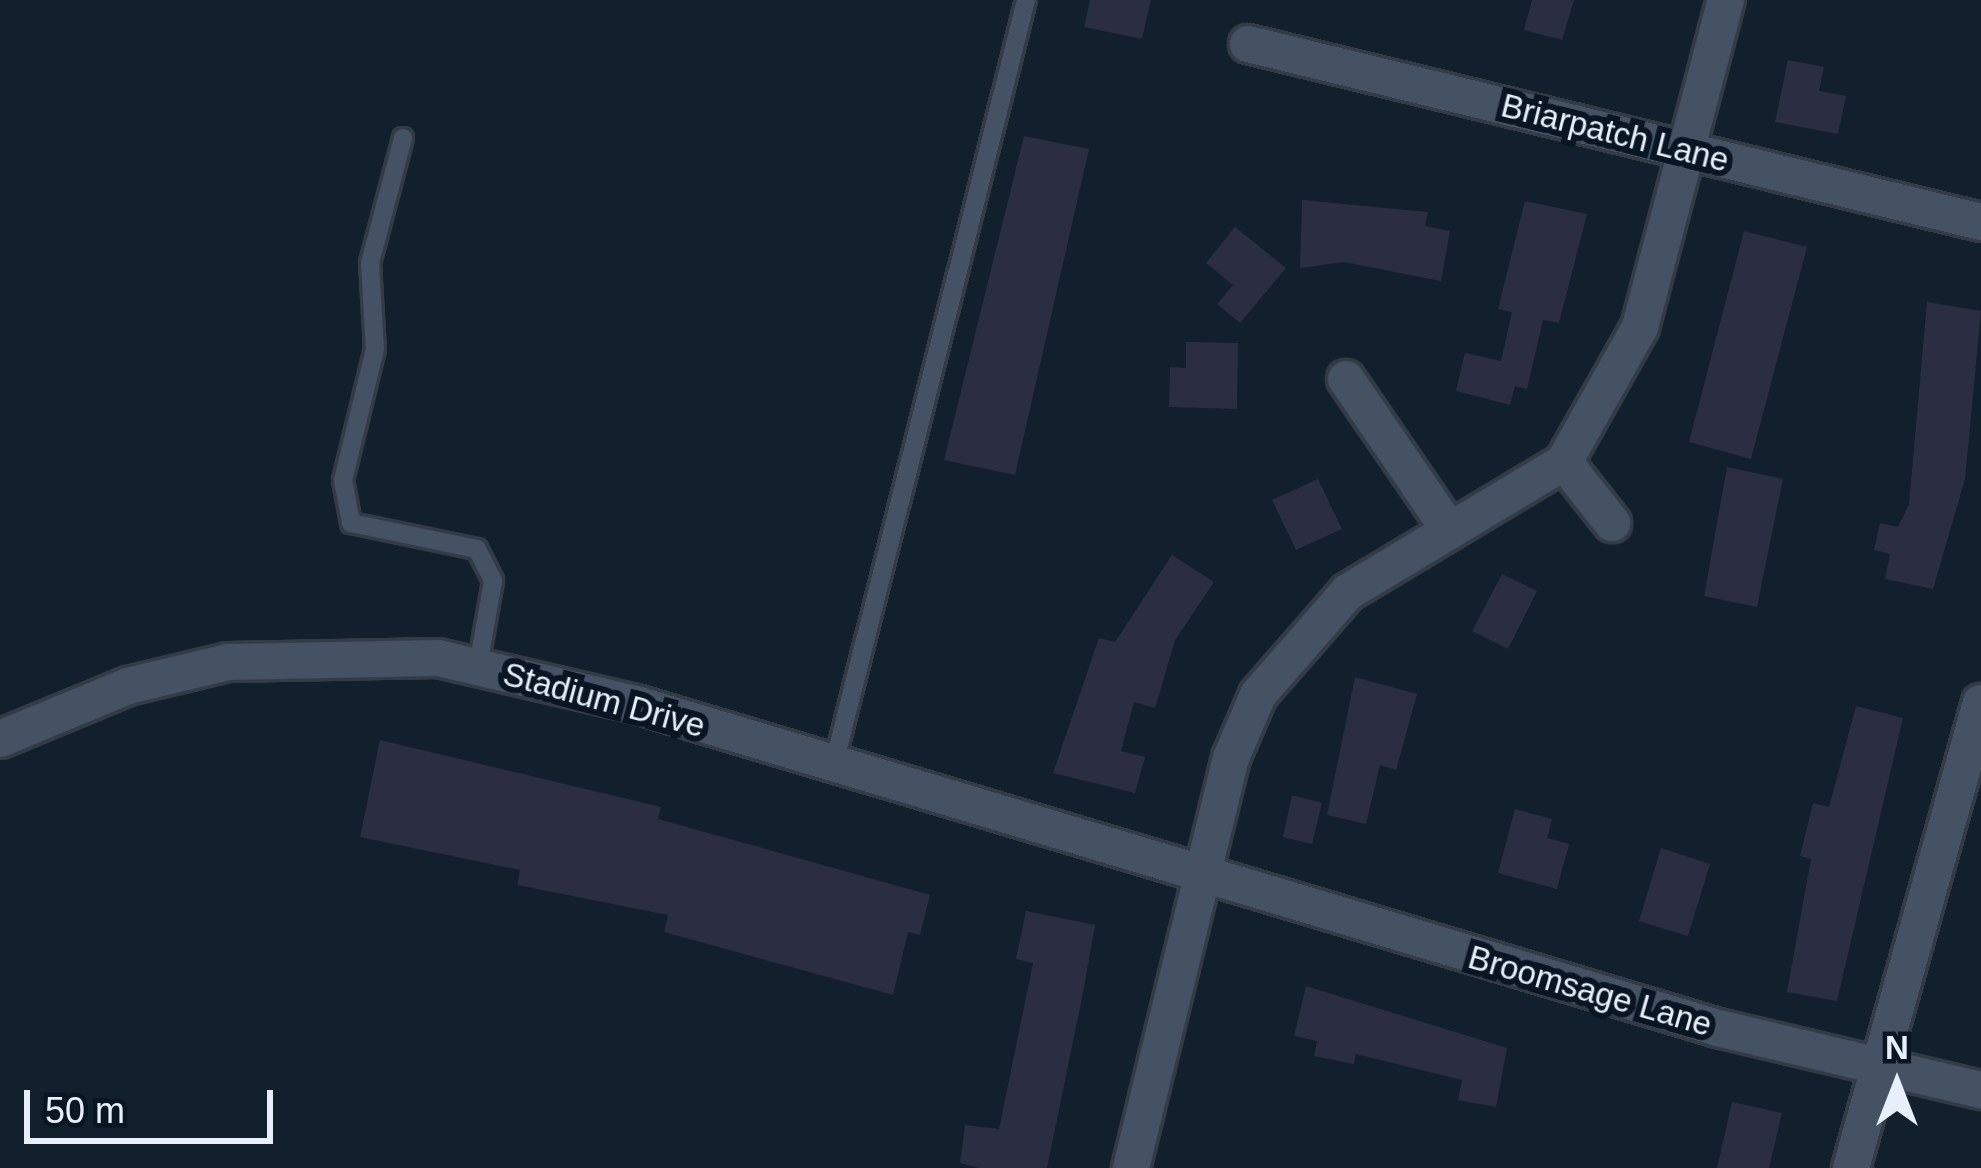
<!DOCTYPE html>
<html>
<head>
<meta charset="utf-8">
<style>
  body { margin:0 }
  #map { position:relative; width:1981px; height:1168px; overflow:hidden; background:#121f2d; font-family:Arial,sans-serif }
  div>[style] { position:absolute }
  .building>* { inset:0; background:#2b2e41 }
  .roads { filter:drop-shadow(3px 0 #343b47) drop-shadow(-3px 0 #343b47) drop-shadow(0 3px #343b47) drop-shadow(0 -3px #343b47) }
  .lane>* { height:18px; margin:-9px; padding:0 9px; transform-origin:9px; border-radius:9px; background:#445263 }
  .street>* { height:36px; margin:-18px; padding:0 18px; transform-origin:18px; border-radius:18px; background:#445263 }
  span { translate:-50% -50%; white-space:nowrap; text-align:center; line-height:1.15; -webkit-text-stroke:12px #091523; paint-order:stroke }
  .street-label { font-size:33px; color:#e7f0fa }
  .north { position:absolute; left:1837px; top:1024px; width:120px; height:120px; -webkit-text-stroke:9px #091523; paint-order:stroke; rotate:0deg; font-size:33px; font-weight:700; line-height:48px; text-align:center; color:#e7f0fa }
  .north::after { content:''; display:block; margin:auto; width:42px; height:54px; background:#e7f0fa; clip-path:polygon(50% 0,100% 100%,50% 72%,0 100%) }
  .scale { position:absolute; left:24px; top:1090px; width:249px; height:54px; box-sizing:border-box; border:6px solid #e7f0fa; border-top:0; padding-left:15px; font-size:36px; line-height:42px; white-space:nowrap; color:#e7f0fa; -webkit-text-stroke:9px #091523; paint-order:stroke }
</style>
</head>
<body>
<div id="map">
  <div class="building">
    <div style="clip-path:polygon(1090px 0,1151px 0,1142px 39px,1084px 27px)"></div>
    <div style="clip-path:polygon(1532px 0,1574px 0,1562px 40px,1524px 30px)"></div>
    <div style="clip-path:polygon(1788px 60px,1824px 67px,1819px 91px,1846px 96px,1838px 134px,1775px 122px)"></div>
    <div style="clip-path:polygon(1024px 136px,1089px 149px,1015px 475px,944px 460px)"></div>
    <div style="clip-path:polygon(1302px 200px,1428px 212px,1425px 226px,1450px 231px,1441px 281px,1344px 262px,1300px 268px)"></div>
    <div style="clip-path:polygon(1525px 201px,1587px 214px,1559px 323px,1543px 320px,1527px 389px,1515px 386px,1510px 405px,1456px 391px,1465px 353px,1501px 361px,1512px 312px,1498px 309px)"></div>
    <div style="clip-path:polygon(1235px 227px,1286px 268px,1240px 323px,1217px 304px,1233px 285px,1206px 263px)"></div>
    <div style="clip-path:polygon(1744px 231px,1807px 247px,1751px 459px,1689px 442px)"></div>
    <div style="clip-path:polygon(1927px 302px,1981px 311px,1965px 479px,1933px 589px,1885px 579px,1890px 554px,1874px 550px,1880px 523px,1898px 527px,1909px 504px)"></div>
    <div style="clip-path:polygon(1186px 342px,1238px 343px,1237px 409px,1169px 407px,1170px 367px,1186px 368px)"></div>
    <div style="clip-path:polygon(1727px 467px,1783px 479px,1757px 607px,1704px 596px)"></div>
    <div style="clip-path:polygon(1318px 479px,1342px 529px,1296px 550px,1272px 500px)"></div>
    <div style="clip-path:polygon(1172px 555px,1214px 582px,1175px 640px,1155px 708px,1134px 702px,1121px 751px,1145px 757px,1135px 793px,1053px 773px,1099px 638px,1115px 642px)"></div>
    <div style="clip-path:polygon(1502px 574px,1537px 591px,1508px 649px,1472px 631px)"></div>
    <div style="clip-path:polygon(1355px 677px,1417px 694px,1396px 770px,1380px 765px,1366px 824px,1327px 815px)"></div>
    <div style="clip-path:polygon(1856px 706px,1903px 718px,1837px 1001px,1787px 992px,1811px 859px,1800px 856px,1813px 803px,1829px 807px)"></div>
    <div style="clip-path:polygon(380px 740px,661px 807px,658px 819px,930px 895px,920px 935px,908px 932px,893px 995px,664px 932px,668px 915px,517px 885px,520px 870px,360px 837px)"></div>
    <div style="clip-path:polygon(1292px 795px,1322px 803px,1312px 844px,1283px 837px)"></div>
    <div style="clip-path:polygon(1515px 809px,1552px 819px,1547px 838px,1569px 844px,1557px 889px,1498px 873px)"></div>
    <div style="clip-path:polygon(1661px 848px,1710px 864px,1688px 936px,1639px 921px)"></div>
    <div style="clip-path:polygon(1026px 911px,1095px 925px,1083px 993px,1047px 1168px,978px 1168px,960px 1163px,965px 1125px,999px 1129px,1033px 963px,1016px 959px)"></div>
    <div style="clip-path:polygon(1306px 986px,1507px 1048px,1496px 1107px,1458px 1100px,1462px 1080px,1356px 1054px,1354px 1064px,1314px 1056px,1317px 1041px,1294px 1036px)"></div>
    <div style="clip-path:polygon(1732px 1102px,1782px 1113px,1769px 1168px,1717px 1168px)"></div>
  </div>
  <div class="roads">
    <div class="lane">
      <div style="left:403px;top:138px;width:129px;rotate:104.8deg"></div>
      <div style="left:370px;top:263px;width:86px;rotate:86.7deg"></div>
      <div style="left:375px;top:349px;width:135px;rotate:103.7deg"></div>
      <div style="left:343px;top:480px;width:44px;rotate:79.5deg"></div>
      <div style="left:351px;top:523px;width:129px;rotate:11.7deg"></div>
      <div style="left:477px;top:549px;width:36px;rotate:63deg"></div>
      <div style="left:493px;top:581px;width:86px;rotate:100deg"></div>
      <div style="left:833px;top:768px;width:792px;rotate:-75.89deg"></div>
    </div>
    <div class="street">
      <div style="left:1248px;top:44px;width:754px;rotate:13.65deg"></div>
      <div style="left:1346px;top:379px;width:184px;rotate:55.6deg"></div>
      <div style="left:1564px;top:462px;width:78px;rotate:51.8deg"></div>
      <div style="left:0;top:739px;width:139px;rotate:-22.5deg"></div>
      <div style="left:128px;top:686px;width:103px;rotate:-13.5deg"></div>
      <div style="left:228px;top:662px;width:210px;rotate:-1.1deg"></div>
      <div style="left:438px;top:658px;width:203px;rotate:13.1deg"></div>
      <div style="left:636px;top:704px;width:1129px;rotate:16.67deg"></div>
      <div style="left:1718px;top:1028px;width:270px;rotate:13.3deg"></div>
      <div style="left:1131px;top:1168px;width:422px;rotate:-76.3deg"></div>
      <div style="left:1231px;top:758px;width:69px;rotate:-66.8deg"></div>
      <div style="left:1258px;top:695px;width:137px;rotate:-48.9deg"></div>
      <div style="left:1348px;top:592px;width:252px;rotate:-31deg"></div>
      <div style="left:1564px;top:462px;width:155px;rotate:-60.6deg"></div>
      <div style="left:1640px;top:327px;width:338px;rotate:-75.3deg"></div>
      <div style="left:1851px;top:1168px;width:483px;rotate:-74.4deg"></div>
    </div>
  </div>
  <div class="street-label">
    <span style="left:1615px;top:133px;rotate:14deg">Briarpatch Lane</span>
    <span style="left:604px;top:700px;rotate:15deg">Stadium Drive</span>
    <span style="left:1590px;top:991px;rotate:16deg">Broomsage Lane</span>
  </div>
  <div class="north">N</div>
  <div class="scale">50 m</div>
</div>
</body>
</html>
